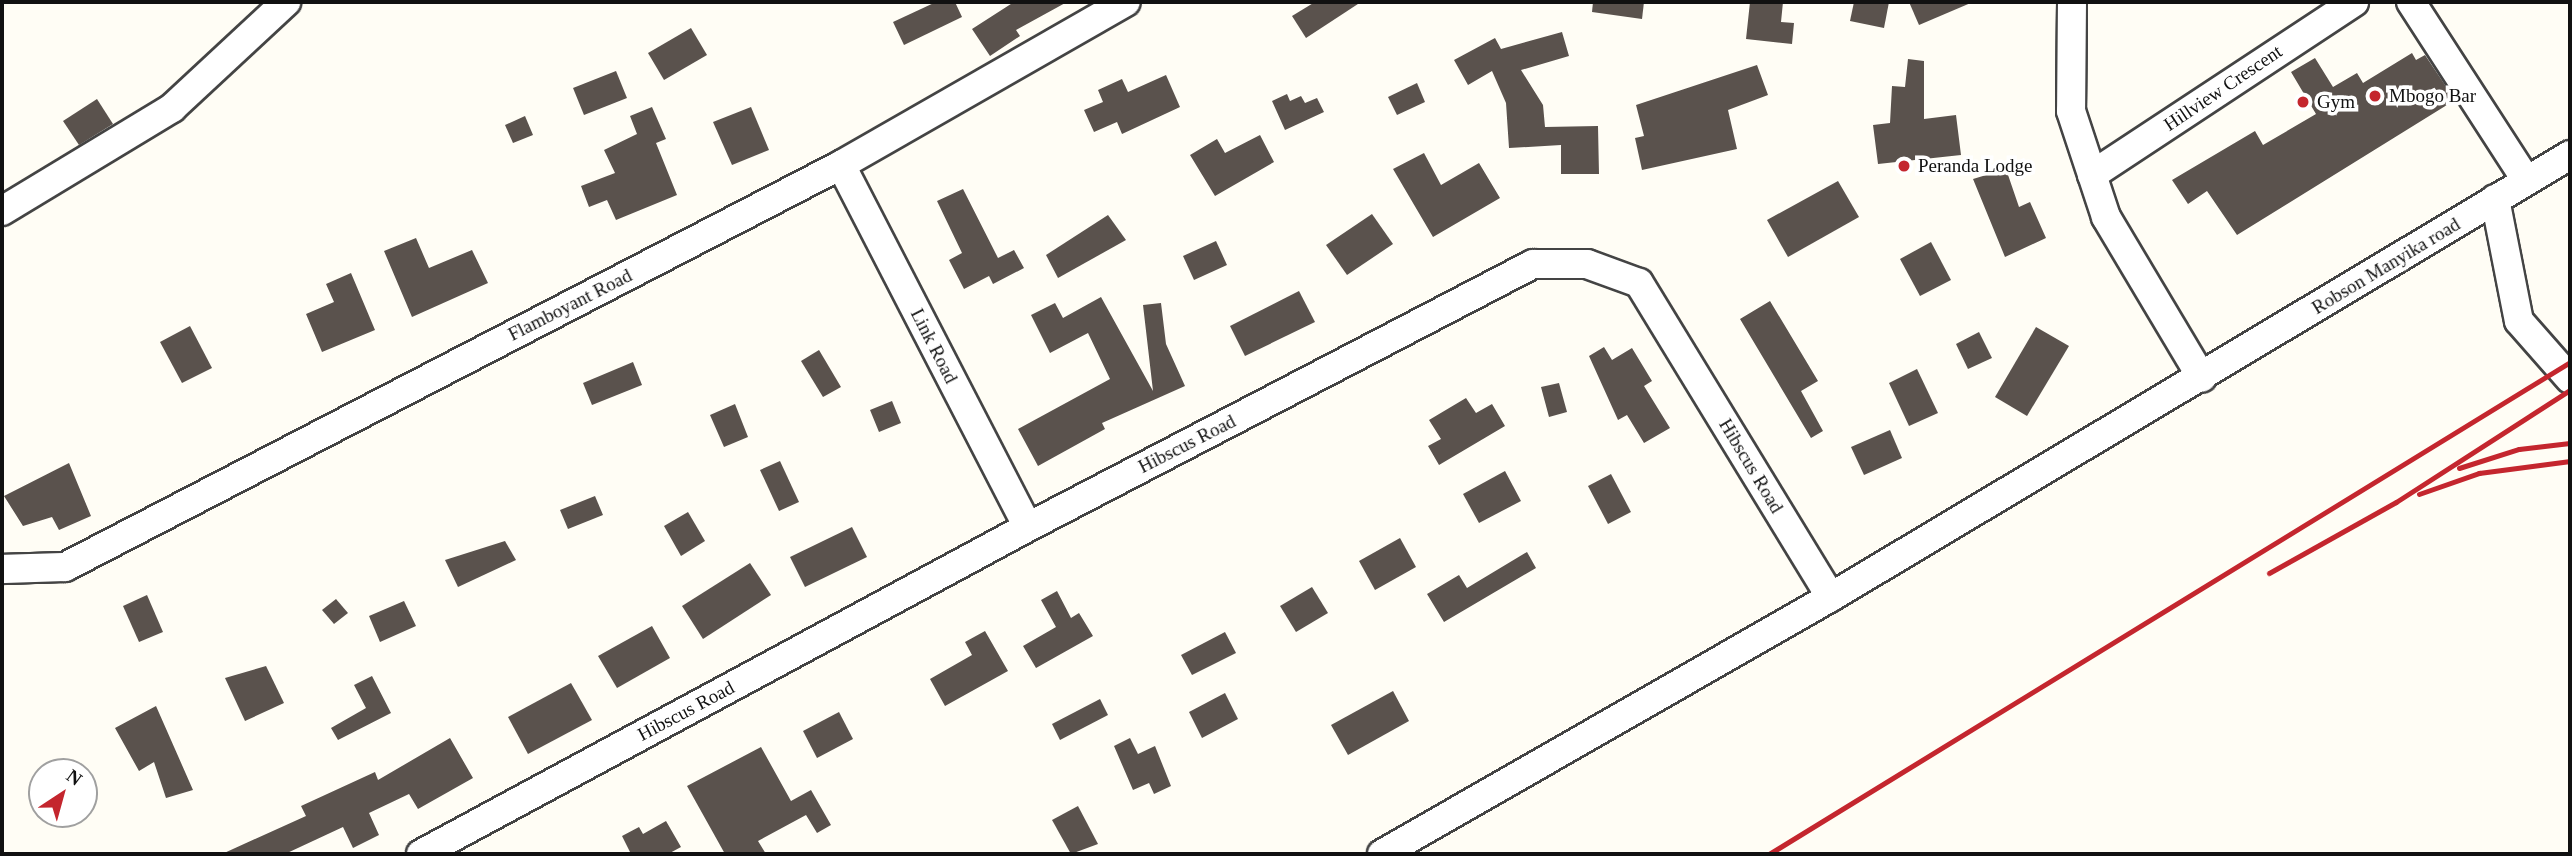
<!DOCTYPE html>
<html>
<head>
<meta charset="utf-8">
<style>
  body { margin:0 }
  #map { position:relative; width:2572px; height:856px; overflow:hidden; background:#fffdf5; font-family:"Times New Roman",serif }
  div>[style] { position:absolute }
  .building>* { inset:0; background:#5a524d }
  .roads { filter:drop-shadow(2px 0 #444) drop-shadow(-2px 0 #444) drop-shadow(0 2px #444) drop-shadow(0 -2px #444) }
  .minor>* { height:28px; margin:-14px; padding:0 14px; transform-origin:14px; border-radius:14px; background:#fff }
  .rail>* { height:5px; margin:-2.5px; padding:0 2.5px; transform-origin:2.5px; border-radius:2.5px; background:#c4262e }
  .dots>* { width:19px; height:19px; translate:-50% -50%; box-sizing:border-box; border:4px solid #fff; border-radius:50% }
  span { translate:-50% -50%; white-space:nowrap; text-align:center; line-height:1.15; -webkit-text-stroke:7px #fff; paint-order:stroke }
  .street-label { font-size:19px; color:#111 }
  .poi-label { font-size:19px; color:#111 }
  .left { translate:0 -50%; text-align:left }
  .frame { position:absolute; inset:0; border:4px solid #111; pointer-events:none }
  .north { position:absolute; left:28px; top:758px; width:70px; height:70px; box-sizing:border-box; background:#fff; border:2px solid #a0a0a0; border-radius:50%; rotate:36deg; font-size:19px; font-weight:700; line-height:28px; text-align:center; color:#111 }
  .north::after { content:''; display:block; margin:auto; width:24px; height:32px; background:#c4262e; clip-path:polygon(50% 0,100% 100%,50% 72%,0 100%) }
</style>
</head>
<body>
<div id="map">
  <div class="building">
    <div style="clip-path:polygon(936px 2px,955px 2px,962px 17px,904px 45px,893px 22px)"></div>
    <div style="clip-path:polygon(1014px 2px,1067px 2px,1016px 30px,1020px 36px,990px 56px,972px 29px)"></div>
    <div style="clip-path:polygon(1315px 2px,1361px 2px,1306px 38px,1292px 16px)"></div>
    <div style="clip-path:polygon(1593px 2px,1644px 2px,1642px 19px,1592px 12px)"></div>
    <div style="clip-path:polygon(1750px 2px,1783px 2px,1781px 22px,1794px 23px,1792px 44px,1746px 39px)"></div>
    <div style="clip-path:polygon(1854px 2px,1889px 2px,1884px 28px,1850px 21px)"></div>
    <div style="clip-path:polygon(1909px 2px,1973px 2px,1919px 25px)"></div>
    <div style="clip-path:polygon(691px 28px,707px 55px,664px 80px,648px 53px)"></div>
    <div style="clip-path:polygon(1562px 32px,1569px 56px,1521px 70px,1543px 105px,1545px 127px,1598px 126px,1599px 174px,1561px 174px,1561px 145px,1509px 148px,1506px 103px,1492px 71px,1468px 85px,1454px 60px,1495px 38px,1501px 49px)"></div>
    <div style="clip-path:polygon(2412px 53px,2416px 60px,2425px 55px,2455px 100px,2237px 235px,2207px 191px,2188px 204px,2172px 180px,2255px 131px,2263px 145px,2316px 114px,2291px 72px,2315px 58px,2333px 87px,2357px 73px,2363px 83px)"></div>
    <div style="clip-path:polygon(1908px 59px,1924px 61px,1924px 119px,1956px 115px,1961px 155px,1878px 164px,1873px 125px,1890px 123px,1892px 86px,1905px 87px)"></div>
    <div style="clip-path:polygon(1757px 65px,1768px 95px,1728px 110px,1737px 149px,1642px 170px,1635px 138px,1644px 136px,1636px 105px)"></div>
    <div style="clip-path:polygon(616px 71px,627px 98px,584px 115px,573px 88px)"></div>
    <div style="clip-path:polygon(1166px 75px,1180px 107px,1122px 134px,1117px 122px,1094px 132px,1084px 110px,1103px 102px,1098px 90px,1122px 79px,1128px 92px)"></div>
    <div style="clip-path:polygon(1417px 83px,1425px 102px,1397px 115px,1388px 97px)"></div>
    <div style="clip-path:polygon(1287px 94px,1290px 101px,1301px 96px,1305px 103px,1317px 98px,1324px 112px,1285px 130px,1272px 101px)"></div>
    <div style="clip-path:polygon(97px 99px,113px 124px,79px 145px,63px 121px)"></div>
    <div style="clip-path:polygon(652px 107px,666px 139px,656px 143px,677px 195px,616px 220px,607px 200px,589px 207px,581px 186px,615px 173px,604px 150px,637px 134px,630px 116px)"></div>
    <div style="clip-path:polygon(751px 107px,769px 150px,732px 165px,713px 122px)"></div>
    <div style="clip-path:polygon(525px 116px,533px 135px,513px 143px,505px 125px)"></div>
    <div style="clip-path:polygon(1260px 135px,1274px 162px,1215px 196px,1190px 155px,1217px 139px,1225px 153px)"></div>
    <div style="clip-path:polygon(1424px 153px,1441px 185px,1479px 163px,1500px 198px,1433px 237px,1393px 169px)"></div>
    <div style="clip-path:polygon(2006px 169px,2019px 207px,2030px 202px,2046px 238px,2005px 257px,1973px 179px)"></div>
    <div style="clip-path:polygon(1838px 181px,1859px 217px,1788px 257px,1767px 220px)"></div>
    <div style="clip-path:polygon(963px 189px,998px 258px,1014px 250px,1024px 268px,993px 284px,989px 276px,964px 289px,949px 260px,962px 253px,937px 201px)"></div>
    <div style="clip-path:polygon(1372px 214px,1393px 244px,1347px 275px,1326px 245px)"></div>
    <div style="clip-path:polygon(1108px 215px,1126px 240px,1058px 278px,1046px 255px)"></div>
    <div style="clip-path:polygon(416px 238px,429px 268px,472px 250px,488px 283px,412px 317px,384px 251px)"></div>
    <div style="clip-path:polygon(1216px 241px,1227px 265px,1194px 280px,1183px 256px)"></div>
    <div style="clip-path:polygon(1931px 242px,1951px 280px,1920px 296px,1900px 259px)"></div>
    <div style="clip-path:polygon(351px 273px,375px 330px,322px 352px,306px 314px,334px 302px,326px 284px)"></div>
    <div style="clip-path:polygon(1299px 291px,1315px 322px,1245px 356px,1230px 326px)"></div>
    <div style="clip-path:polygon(1101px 297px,1153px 391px,1143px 305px,1161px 303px,1166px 344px,1185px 386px,1102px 423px,1105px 429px,1038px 466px,1018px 429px,1110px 379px,1088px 333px,1050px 353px,1031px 315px,1055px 303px,1063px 318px)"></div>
    <div style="clip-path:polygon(1770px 301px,1818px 381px,1801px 391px,1823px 431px,1811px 438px,1740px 319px)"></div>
    <div style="clip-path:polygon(190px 326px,212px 368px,182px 383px,160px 342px)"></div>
    <div style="clip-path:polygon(2036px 327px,2069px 346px,2027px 416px,1995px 397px)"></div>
    <div style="clip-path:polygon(1979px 332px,1992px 358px,1968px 369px,1956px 344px)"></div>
    <div style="clip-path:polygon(1604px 347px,1612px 360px,1632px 348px,1652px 381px,1644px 386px,1670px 428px,1644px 443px,1627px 415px,1618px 420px,1589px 356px)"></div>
    <div style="clip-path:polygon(819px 350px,841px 387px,823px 397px,801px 361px)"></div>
    <div style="clip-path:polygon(633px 362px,642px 385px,592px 405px,583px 383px)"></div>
    <div style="clip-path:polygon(1917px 369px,1938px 413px,1909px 426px,1889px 383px)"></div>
    <div style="clip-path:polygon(1559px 383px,1567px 412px,1549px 417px,1541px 387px)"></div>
    <div style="clip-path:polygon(1466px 398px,1476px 413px,1492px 404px,1505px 426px,1439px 465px,1428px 446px,1441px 439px,1429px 420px)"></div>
    <div style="clip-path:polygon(892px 401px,901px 423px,879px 432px,870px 410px)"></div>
    <div style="clip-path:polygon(735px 404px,748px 437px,724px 447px,710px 415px)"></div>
    <div style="clip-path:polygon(1890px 430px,1902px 458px,1864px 475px,1851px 447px)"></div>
    <div style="clip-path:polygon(780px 461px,799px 502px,779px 511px,760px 470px)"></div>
    <div style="clip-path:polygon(69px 463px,91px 516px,59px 530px,52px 517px,23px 526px,4px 496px)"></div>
    <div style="clip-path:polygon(1505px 471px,1521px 501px,1479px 523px,1463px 494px)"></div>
    <div style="clip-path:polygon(1611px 474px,1631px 512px,1608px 524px,1588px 486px)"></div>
    <div style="clip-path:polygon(595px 496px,603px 515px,568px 529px,560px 510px)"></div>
    <div style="clip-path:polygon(688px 512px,705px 541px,681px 556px,664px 526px)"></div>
    <div style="clip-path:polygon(852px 527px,867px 557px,805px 587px,790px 557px)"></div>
    <div style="clip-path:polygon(1400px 538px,1416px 567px,1375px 590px,1359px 561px)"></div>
    <div style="clip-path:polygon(505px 541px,516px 560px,458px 587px,445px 560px)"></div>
    <div style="clip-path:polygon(1527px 552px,1536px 568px,1444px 622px,1427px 594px,1459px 575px,1467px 588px)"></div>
    <div style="clip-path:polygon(750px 563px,771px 595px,703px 639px,682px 606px)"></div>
    <div style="clip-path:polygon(1312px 587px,1328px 613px,1296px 632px,1280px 606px)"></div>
    <div style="clip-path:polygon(1057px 591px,1071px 618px,1079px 613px,1093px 636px,1036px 668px,1023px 646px,1056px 627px,1041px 600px)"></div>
    <div style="clip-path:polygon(147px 595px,163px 632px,139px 642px,123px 606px)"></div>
    <div style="clip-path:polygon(336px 599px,348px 613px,334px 624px,322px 610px)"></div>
    <div style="clip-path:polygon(404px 601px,416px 626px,380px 642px,369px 616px)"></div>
    <div style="clip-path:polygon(652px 626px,670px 658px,617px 688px,598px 656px)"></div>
    <div style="clip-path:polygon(985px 631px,1008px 671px,945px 706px,930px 679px,972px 655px,965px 642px)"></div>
    <div style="clip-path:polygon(1225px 632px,1236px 653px,1192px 675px,1181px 655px)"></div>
    <div style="clip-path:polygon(266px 666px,284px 703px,245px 721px,225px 678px)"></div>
    <div style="clip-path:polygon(372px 676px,391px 713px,338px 740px,331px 728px,366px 708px,354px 685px)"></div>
    <div style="clip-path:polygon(571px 683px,592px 720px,528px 754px,508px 717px)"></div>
    <div style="clip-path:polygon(1393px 691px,1409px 721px,1348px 755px,1331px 725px)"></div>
    <div style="clip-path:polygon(1225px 693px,1238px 719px,1202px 738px,1189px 712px)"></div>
    <div style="clip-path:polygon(1100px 699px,1108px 715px,1060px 740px,1052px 724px)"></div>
    <div style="clip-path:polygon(156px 706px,193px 790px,166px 798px,154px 762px,139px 771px,115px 728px)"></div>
    <div style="clip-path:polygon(839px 712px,853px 739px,817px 758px,803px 731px)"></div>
    <div style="clip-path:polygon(450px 738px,473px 778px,418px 809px,409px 794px,369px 813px,379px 835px,353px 848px,343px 827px,285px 854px,222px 854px,306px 816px,301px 806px,375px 772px,378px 780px)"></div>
    <div style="clip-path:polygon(1130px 738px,1138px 754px,1155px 746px,1171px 786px,1154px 794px,1149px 783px,1133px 790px,1114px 746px)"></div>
    <div style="clip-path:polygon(761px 747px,791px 801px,811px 790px,831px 825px,817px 833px,806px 815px,758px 841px,766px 854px,725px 854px,687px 786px)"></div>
    <div style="clip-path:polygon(1078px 806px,1098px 844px,1071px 854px,1052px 820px)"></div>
    <div style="clip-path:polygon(666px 821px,681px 847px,668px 854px,631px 854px,622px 836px,639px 827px,643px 834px)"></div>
  </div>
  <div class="roads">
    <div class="minor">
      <div style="left:2072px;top:2px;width:109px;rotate:90.5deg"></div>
      <div style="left:2071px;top:111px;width:112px;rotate:71.7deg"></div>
      <div style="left:2106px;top:217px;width:187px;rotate:59.2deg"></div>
      <div style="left:2411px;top:2px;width:212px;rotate:57.1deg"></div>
      <div style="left:841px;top:165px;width:407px;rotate:62.7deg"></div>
      <div style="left:2092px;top:175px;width:314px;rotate:-33.4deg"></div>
      <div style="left:2495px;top:199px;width:124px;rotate:78.9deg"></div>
      <div style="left:2519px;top:321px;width:77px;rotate:48.7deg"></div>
      <div style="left:2px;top:211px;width:199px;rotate:-31.2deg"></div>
      <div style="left:172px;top:108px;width:156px;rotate:-42.9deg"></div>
      <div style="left:2px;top:569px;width:63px;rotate:-1.8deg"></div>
      <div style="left:65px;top:567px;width:874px;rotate:-27.39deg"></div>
      <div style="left:841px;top:165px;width:328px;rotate:-29.8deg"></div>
      <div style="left:421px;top:854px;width:689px;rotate:-28.31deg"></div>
      <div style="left:1028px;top:527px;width:569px;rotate:-27.51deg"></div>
      <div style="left:1533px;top:264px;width:54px"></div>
      <div style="left:1587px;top:264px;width:55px;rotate:20.1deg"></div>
      <div style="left:1639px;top:283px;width:368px;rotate:58.6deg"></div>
      <div style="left:1382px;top:854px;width:517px;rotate:-29.79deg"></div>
      <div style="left:1831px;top:597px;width:861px;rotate:-30.88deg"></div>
    </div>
  </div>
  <div class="rail">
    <div style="left:2459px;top:468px;width:63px;rotate:-17.6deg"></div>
    <div style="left:2519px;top:449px;width:51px;rotate:-6.7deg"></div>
    <div style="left:2419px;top:494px;width:64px;rotate:-19.3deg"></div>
    <div style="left:2479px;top:473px;width:92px;rotate:-7.5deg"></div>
    <div style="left:2269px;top:573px;width:145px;rotate:-29.2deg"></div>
    <div style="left:2396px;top:502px;width:207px;rotate:-32.8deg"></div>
    <div style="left:1769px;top:854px;width:940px;rotate:-31.56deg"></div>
  </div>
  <div class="dots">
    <div style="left:2375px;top:96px;background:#c4262e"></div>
    <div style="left:2303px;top:102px;background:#c4262e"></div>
    <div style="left:1904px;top:166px;background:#c4262e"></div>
  </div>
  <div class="street-label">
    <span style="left:2223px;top:88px;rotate:-34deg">Hillview Crescent</span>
    <span style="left:2386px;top:266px;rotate:-31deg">Robson Manyika road</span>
    <span style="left:570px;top:305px;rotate:-27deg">Flamboyant Road</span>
    <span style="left:934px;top:346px;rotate:63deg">Link Road</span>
    <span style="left:1187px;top:444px;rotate:-27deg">Hibscus Road</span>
    <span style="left:1751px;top:466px;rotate:59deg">Hibscus Road</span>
    <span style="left:686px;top:711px;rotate:-28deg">Hibscus Road</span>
  </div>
  <div class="poi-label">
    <span class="left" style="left:2389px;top:96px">Mbogo Bar</span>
    <span class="left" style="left:2317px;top:102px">Gym</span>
    <span class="left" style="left:1918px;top:166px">Peranda Lodge</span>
  </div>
  <div class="frame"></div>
  <div class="north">N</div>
</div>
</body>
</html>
